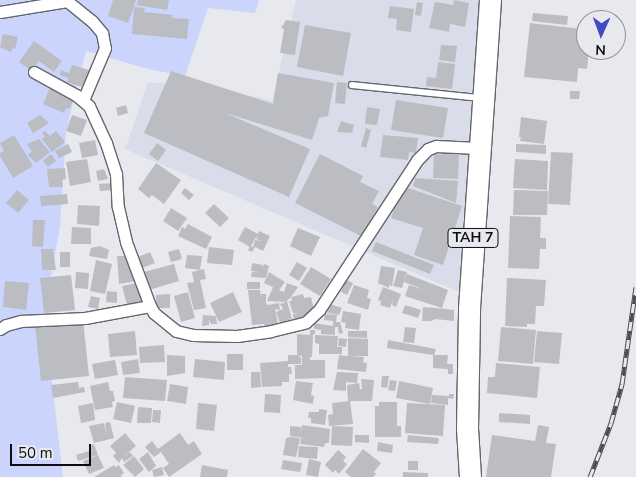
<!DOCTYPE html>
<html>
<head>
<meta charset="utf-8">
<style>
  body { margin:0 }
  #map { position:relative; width:636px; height:477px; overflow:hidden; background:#e8e9ef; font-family:"Nunito Sans",sans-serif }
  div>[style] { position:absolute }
  .built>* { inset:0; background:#d9dce9 }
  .green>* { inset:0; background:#cad4fd }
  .building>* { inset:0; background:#bcbdc3 }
  .roads { filter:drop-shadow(1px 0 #65666b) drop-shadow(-1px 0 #65666b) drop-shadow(0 1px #65666b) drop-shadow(0 -1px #65666b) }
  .lane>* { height:5.5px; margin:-2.75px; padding:0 2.75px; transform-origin:2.75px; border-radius:2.75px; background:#fff }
  .street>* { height:11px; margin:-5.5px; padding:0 5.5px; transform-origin:5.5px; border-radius:5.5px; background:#fff }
  .highway>* { height:21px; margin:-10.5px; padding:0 10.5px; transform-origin:10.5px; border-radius:10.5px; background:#fff }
  .rail>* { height:5px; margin-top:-2.5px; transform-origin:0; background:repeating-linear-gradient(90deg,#e8e9ef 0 9px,#4a4b4e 0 18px); box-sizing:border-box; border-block:1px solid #4a4b4e }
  span { translate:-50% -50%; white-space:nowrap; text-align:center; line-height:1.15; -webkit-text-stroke:5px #e8e9ef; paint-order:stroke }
  .shield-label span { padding:1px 4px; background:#e8e9ef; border:1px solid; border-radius:4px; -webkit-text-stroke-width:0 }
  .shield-label { font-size:14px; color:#0d0e10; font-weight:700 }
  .north { position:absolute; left:576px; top:10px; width:50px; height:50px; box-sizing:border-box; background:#e8e9ef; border:1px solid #909196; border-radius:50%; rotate:182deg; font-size:14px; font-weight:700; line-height:20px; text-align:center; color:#0d0e10 }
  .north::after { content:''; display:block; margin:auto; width:18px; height:22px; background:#434abf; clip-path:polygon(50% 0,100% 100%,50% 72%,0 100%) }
  .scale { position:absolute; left:10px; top:444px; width:81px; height:22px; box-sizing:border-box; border:2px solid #0d0e10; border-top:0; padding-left:6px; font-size:15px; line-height:18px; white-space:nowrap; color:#0d0e10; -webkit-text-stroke:4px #e8e9ef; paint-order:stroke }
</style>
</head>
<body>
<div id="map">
  <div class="built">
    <div style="clip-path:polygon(296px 0,493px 0,473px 298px,125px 149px,148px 82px,231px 91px,272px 101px)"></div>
  </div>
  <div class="green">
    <div style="clip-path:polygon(0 0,259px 0,255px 13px,208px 8px,185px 76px,152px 70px,86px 51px,66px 131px,60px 227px,44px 313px,63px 477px,0 477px)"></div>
  </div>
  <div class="building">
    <div style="clip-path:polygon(113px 0,136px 0,128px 23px,108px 16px)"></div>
    <div style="clip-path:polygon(138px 0,169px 0,167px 10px,137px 5px)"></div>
    <div style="clip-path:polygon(454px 0,469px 3px,465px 27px,450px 24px,449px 32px,429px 28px,435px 2px,453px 5px)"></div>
    <div style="clip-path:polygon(417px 2px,423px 3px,421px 16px,415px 15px)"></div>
    <div style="clip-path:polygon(390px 6px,414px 9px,411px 32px,396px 30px,397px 19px,388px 18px)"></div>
    <div style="clip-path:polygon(134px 7px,145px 8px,144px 12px,173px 15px,172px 18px,189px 19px,187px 39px,132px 34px)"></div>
    <div style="clip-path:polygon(533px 13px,568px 16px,567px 25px,532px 21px)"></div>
    <div style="clip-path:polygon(286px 20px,300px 22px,295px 55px,280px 53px,284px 29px,281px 28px)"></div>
    <div style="clip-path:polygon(530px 23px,582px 29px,582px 36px,586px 37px,586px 50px,589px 50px,587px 69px,578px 68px,577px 82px,524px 77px)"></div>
    <div style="clip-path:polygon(305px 25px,351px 33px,343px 76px,297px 67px)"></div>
    <div style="clip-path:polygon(3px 34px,18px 37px,15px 49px,12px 48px,11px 52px,0 47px)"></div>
    <div style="clip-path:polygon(34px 41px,62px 61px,54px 72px,39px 61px,32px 71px,19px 62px)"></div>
    <div style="clip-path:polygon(441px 45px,457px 46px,455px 62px,439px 60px)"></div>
    <div style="clip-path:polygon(438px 62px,455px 64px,452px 89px,426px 86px,427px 77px,436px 78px)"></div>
    <div style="clip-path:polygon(72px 65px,92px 71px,88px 86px,83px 84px,82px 87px,67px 82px,68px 78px,60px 75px,61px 70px,69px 73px)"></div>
    <div style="clip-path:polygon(171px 71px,273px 104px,278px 73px,334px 83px,328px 116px,319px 118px,312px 140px,225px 113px,310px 149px,289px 197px,144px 133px)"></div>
    <div style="clip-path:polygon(337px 82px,347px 83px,345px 104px,335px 103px)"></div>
    <div style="clip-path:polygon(50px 88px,74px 99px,69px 109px,66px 108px,64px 113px,43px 104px)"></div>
    <div style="clip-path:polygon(570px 91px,580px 91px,579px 99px,570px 99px)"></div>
    <div style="clip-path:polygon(396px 100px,448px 108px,443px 138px,391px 130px)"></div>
    <div style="clip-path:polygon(126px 105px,128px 113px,118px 116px,116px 108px)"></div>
    <div style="clip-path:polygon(367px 107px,380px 109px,377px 125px,365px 124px)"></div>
    <div style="clip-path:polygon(40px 115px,49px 123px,33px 133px,27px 123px)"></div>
    <div style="clip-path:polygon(72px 115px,87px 120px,81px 136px,66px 131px)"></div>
    <div style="clip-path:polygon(521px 117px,547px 121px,544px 144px,520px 141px,521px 137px,519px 137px)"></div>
    <div style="clip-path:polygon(341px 121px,354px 125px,352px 133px,337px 132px)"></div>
    <div style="clip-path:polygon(366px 128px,371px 130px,366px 148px,361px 146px)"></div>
    <div style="clip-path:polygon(45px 131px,50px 136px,56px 131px,65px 142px,52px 152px,42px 139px,45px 136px,42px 133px)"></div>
    <div style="clip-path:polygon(14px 135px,33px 166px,13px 178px,0 156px,0 153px,4px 151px,0 143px)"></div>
    <div style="clip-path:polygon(383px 135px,418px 138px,416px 153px,409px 152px,408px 160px,380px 157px)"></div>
    <div style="clip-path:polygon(39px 139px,50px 152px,36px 163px,28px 155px,32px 151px,27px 144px)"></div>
    <div style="clip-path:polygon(95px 140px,98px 155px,82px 158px,79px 143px)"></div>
    <div style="clip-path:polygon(157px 143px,166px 150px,158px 161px,149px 154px)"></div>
    <div style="clip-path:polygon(68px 144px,72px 152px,59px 158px,55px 151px)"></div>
    <div style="clip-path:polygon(516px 144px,546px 145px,546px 154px,516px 152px)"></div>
    <div style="clip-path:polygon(441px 149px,459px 150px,458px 179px,433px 178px,434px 154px,441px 155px)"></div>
    <div style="clip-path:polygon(551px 152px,573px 153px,570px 205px,548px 204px)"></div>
    <div style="clip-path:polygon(51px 154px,56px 161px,48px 167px,43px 161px)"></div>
    <div style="clip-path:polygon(320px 154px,363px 176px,360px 182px,379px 191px,372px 204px,378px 207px,363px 237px,295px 203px)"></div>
    <div style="clip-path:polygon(87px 159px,91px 182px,70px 186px,66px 162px)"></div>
    <div style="clip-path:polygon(515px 159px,548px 161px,547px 190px,513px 188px)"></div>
    <div style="clip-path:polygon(156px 163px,181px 180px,164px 204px,152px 195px,149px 198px,138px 189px)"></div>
    <div style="clip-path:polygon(65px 168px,66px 179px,62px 180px,63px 187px,49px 187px,47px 169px)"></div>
    <div style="clip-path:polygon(104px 169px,108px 179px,98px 181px,96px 171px)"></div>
    <div style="clip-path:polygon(415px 178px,458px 181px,456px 203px,413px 186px)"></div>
    <div style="clip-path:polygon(112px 183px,112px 190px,100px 191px,99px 184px)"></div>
    <div style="clip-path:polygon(402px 186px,462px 206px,443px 265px,414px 255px,423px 228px,391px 218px)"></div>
    <div style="clip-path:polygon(185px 188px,194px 195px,189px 200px,181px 193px)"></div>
    <div style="clip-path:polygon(17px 190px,29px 200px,18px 213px,6px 203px)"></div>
    <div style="clip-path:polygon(514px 190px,548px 191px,547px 215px,513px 215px)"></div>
    <div style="clip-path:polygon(67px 194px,68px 204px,41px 206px,40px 196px)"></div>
    <div style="clip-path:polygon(214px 204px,229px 218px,220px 227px,205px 213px)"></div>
    <div style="clip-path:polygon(78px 205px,100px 206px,99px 226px,77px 224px)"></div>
    <div style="clip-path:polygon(171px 208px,187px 218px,178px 231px,163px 221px)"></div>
    <div style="clip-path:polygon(510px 216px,541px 217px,540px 238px,546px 238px,546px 249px,540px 249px,539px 269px,508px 268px)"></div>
    <div style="clip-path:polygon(33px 220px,45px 220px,43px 247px,32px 246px)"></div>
    <div style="clip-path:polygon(188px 224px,212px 237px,206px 249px,178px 236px,182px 227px,185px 229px)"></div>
    <div style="clip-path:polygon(72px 227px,91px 228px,91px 244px,71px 244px)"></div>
    <div style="clip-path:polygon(245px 227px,258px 234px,251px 246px,253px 247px,255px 240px,262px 241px,256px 239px,259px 231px,270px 236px,263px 251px,255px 247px,252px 252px,248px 250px,250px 247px,238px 240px)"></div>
    <div style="clip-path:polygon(298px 228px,320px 237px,311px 256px,290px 246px)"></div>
    <div style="clip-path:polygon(376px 242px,434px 265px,430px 274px,372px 251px)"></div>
    <div style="clip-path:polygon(100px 246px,109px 250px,107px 259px,89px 256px,91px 248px)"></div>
    <div style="clip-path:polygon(209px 247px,234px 250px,232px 265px,207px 263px)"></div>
    <div style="clip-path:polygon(41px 249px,53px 249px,56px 270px,42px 270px)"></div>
    <div style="clip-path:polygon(179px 249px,182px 259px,171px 262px,168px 252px)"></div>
    <div style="clip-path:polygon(60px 252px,70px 252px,70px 267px,60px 267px)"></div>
    <div style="clip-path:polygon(150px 252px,155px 263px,142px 268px,138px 257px)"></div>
    <div style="clip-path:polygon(187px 255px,202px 256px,200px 270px,185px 268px)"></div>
    <div style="clip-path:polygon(117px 256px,129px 256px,136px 281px,119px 284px)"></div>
    <div style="clip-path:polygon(96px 260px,112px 264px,105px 294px,90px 291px)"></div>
    <div style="clip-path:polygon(297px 262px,307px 268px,299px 281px,289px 275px)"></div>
    <div style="clip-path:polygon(252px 263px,263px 265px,262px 270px,264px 264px,269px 266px,266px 278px,251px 277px,252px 272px,258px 272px,251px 271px)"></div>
    <div style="clip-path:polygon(174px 264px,179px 281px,149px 290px,144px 272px)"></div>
    <div style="clip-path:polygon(381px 266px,395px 268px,392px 286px,389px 285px,389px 288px,378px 283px)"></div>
    <div style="clip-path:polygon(311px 267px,331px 279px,320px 296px,300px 284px)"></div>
    <div style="clip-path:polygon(204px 269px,206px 279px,200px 280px,206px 308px,194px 310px,187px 283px,194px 282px,192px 272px)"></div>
    <div style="clip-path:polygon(398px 270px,407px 272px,402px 288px,393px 286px)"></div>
    <div style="clip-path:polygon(76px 272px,89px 273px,88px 289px,75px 288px)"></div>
    <div style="clip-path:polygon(269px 272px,285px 282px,279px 290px,284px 292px,287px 283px,298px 287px,291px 297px,303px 294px,304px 298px,311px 297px,315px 314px,294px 321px,293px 314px,298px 313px,293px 313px,289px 301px,292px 301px,291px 297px,287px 301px,292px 319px,280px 323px,276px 312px,283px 309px,280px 304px,286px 302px,267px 301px,273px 287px,264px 283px)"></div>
    <div style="clip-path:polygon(407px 274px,448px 290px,442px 308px,405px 296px,409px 285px,425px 290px,404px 282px)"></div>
    <div style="clip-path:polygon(71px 275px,75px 310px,44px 313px,40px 278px)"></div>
    <div style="clip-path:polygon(507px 278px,546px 280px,544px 306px,536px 306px,535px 324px,527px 324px,527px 327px,505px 326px)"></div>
    <div style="clip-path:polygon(346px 280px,353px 283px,347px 295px,341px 292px)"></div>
    <div style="clip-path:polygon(5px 281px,29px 283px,26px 310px,3px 307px)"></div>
    <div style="clip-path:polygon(247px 282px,260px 282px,260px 289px,247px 289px)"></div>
    <div style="clip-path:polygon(137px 283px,142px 302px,127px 305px,122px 286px)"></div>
    <div style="clip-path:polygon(354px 285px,369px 290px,367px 298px,371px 299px,368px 310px,347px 303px)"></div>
    <div style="clip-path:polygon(383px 287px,401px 294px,396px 307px,392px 305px,393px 299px,390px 308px,380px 305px,381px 301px,378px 300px)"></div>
    <div style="clip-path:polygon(248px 290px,260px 290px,261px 297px,261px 294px,266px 294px,266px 303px,268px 305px,279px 303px,280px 310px,275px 309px,278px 324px,265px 328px,264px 324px,252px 325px)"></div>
    <div style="clip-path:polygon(107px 291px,117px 292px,117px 303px,106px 302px)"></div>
    <div style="clip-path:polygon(188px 292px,195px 318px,181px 322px,174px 296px)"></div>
    <div style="clip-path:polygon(233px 292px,242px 312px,219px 322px,210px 303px)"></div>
    <div style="clip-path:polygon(170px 294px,170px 308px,156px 308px,156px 295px)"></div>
    <div style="clip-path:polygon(91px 296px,100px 298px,98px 309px,88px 307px)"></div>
    <div style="clip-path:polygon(330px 304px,342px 308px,339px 315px,327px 313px)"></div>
    <div style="clip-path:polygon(405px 305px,421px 310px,418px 318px,402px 313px)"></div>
    <div style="clip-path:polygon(423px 307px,436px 308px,435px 314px,436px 308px,454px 310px,454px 321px,435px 319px,431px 321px,422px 321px)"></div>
    <div style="clip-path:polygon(343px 311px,361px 314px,359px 330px,345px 328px,346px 323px,341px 322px)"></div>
    <div style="clip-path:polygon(325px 314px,337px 315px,336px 322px,340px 322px,343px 333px,339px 334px,338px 327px,335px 327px,335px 335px,321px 334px,321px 330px,314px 329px,314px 323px,333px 326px,333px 321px,324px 320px)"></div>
    <div style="clip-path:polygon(203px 315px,216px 316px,217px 324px,211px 324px,209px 320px,209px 325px,202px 326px)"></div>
    <div style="clip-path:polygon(83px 320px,89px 376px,41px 381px,35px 325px)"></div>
    <div style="clip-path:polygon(405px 327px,416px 328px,414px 343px,403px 342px)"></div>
    <div style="clip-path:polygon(501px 327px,536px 330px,533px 364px,498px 361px)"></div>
    <div style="clip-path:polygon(310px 330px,315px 330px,315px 334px,313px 334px,312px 357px,310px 357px,310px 360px,325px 360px,325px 378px,295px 379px,295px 365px,302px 365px,302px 356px,297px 355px,297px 334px,310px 335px)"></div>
    <div style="clip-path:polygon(135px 331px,137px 355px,110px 357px,108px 334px)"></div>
    <div style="clip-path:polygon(348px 331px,367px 331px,367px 338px,348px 337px)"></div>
    <div style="clip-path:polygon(537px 331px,562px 333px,559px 364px,534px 362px)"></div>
    <div style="clip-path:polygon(315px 335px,338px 336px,337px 347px,342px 347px,342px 354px,319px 354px,319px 344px,315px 343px)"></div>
    <div style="clip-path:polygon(339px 338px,347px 339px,346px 347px,338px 346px)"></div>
    <div style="clip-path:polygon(348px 338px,368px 339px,368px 356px,351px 356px,364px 357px,363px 362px,367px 363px,366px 372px,337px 369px,339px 355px,348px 356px)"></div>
    <div style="clip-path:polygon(388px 340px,436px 349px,434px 355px,448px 355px,447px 364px,453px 364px,453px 374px,448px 374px,448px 369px,433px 368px,433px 355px,387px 348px)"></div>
    <div style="clip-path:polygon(164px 345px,165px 362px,140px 363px,139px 347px)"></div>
    <div style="clip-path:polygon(227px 354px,243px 354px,243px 370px,227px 370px)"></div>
    <div style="clip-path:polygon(167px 355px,185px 356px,185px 373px,167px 376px)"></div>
    <div style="clip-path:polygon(288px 355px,298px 355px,301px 358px,301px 364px,288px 364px,288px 367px,291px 367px,292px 374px,289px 374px,289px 382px,282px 382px,282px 386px,262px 387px,260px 363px,288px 361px)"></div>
    <div style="clip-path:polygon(138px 359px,140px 373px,123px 375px,121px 362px)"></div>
    <div style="clip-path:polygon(195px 359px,225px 362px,224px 380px,193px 377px)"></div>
    <div style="clip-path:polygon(115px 360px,118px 375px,95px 379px,92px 364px)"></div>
    <div style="clip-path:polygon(496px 363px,540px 367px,537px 398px,487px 393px,488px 377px,495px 377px)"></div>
    <div style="clip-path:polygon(251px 372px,260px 372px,261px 387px,251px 388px)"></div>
    <div style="clip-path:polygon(337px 372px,358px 373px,357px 383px,346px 382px,346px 391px,333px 390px)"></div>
    <div style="clip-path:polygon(382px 376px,389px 376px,387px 388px,381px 387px)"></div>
    <div style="clip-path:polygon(125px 377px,167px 380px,165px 401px,123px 398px)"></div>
    <div style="clip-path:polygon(361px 379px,374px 380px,372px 401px,348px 401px,347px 385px,359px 383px,360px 389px,362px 389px)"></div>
    <div style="clip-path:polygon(390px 380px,397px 381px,395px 391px,388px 390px)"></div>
    <div style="clip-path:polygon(296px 381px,313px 383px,311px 395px,314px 396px,313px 404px,293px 400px)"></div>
    <div style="clip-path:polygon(399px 381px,433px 388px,430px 404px,396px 398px)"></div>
    <div style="clip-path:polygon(78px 382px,79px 388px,84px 387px,85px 392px,53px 398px,51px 385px)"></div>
    <div style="clip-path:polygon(108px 382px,110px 391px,113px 391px,115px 401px,112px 402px,113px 407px,95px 410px,90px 386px)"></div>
    <div style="clip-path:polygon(170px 384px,188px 387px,186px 404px,167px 401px)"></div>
    <div style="clip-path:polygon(265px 394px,281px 395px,280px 413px,264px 412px)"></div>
    <div style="clip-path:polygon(449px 394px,454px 394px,453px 399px,448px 398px,448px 405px,431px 403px,432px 395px,449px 396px)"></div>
    <div style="clip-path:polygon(350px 401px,353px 424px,329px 426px,328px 415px,333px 414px,332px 403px)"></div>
    <div style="clip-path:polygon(117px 402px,135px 406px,131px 423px,113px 419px)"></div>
    <div style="clip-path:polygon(379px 402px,397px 402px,397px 426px,401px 426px,401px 437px,375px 437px,375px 406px,379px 406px)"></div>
    <div style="clip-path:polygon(93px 403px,95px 420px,81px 423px,78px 406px)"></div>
    <div style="clip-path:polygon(198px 403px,217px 405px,214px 431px,196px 429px)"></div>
    <div style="clip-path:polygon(407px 403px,445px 405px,443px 436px,405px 433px)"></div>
    <div style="clip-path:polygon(138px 407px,152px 408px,151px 423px,137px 423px)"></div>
    <div style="clip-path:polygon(319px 409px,327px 410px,325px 425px,311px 423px,311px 418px,308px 418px,309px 412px,319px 412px)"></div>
    <div style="clip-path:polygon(153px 410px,161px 410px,160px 423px,152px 422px)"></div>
    <div style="clip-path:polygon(499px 413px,530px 415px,530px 424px,499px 422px)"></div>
    <div style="clip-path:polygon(110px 422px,114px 438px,94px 443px,89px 426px,104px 423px,107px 437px,105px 423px)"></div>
    <div style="clip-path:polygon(302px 425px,330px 429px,329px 443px,325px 443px,324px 447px,300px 444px,301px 438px,304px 438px,290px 436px,290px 426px,301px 427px,301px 433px)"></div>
    <div style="clip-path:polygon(538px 425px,549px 427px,546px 443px,556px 444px,551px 477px,486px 477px,492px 435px,535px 441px)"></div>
    <div style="clip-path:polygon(332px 426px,353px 427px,352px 446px,331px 445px)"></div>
    <div style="clip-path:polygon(125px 433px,136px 446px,122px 458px,130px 452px,133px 456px,124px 462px,122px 458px,119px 463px,113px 456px,116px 453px,110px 446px)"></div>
    <div style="clip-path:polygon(180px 433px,188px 445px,194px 441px,202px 454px,169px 477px,163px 468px,169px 464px,161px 452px,154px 457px,145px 447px,152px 441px,158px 449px)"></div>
    <div style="clip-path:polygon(355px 435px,369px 435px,369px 443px,355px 442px)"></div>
    <div style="clip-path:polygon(408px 435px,439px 438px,438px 444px,407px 442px)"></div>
    <div style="clip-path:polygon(290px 437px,300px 438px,296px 457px,283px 455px,286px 438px)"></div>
    <div style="clip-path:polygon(378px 442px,393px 445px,392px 453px,377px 451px)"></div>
    <div style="clip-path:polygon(94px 444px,98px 455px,78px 461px,76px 455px,93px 450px,90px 450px,89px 446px)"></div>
    <div style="clip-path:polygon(299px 446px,318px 447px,317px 459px,298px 457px)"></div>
    <div style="clip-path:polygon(363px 449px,381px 463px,374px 472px,376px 474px,373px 477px,351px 477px,345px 472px)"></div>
    <div style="clip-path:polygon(338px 450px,346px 457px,343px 461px,347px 464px,339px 474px,335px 470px,333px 473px,325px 465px)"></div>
    <div style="clip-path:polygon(148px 452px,156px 466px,149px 472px,139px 459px)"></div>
    <div style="clip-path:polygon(98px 455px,104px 468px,89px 474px,83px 461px)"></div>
    <div style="clip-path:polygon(134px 456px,144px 469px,135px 477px,123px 465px)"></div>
    <div style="clip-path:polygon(309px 459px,321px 462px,318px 477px,306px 475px)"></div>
    <div style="clip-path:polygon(283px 460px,302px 463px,300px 472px,281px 469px)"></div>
    <div style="clip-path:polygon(408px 461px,418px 461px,418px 470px,408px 470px)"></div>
    <div style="clip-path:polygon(114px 465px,115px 467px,119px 465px,124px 473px,121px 475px,122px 477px,94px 477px)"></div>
    <div style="clip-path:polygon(202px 465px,228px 470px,227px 477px,200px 477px)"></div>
    <div style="clip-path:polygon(162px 467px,164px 475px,154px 477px,152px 470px)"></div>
    <div style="clip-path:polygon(403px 472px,428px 473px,428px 477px,403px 477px)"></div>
  </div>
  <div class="roads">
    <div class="lane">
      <div style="left:352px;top:85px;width:129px;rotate:5.8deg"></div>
    </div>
    <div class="street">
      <div style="left:0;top:12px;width:68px;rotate:-9.3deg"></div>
      <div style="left:67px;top:1px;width:32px;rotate:39deg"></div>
      <div style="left:92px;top:21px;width:16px;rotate:50deg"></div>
      <div style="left:102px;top:33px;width:15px;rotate:79deg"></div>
      <div style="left:105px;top:48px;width:56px;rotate:112.9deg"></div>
      <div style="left:34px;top:72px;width:48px;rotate:28.7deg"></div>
      <div style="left:76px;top:95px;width:17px;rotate:40deg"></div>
      <div style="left:89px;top:106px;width:41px;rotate:65.3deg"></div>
      <div style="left:106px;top:143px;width:33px;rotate:72deg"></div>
      <div style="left:116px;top:174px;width:33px;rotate:87deg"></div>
      <div style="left:118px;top:207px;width:36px;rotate:77deg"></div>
      <div style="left:126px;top:242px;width:68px;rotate:69.4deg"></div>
      <div style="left:150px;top:306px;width:8px;rotate:60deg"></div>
      <div style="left:154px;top:313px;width:28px;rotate:39deg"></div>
      <div style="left:176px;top:331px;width:17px;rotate:13deg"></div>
      <div style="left:193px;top:335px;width:44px;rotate:1.3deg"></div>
      <div style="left:237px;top:336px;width:34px;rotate:-8deg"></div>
      <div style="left:271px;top:331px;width:36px;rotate:-14deg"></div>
      <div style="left:306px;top:322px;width:18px;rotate:-43deg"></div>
      <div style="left:319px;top:310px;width:179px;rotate:-56.8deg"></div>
      <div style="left:417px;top:160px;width:16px;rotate:-45deg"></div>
      <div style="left:428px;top:149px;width:9px;rotate:-21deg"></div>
      <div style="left:436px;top:146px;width:42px;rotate:2.7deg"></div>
      <div style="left:0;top:329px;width:7px;rotate:-34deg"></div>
      <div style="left:6px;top:325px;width:16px;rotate:-15deg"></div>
      <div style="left:21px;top:321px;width:64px;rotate:-2.7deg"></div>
      <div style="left:85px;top:318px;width:66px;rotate:-10.5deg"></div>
    </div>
    <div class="highway">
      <div style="left:470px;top:477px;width:49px;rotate:-93.5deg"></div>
      <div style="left:467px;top:428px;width:120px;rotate:-89deg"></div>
      <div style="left:469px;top:308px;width:309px;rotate:-86.1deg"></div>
    </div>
  </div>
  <div class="rail">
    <div style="left:590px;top:477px;width:58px;rotate:-68.7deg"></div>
    <div style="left:611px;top:423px;width:41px;rotate:-74.2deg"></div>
    <div style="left:622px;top:384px;width:98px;rotate:-81.8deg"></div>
  </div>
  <div class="shield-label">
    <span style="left:473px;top:238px">TAH 7</span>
  </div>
  <div class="north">N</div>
  <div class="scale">50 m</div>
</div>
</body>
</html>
